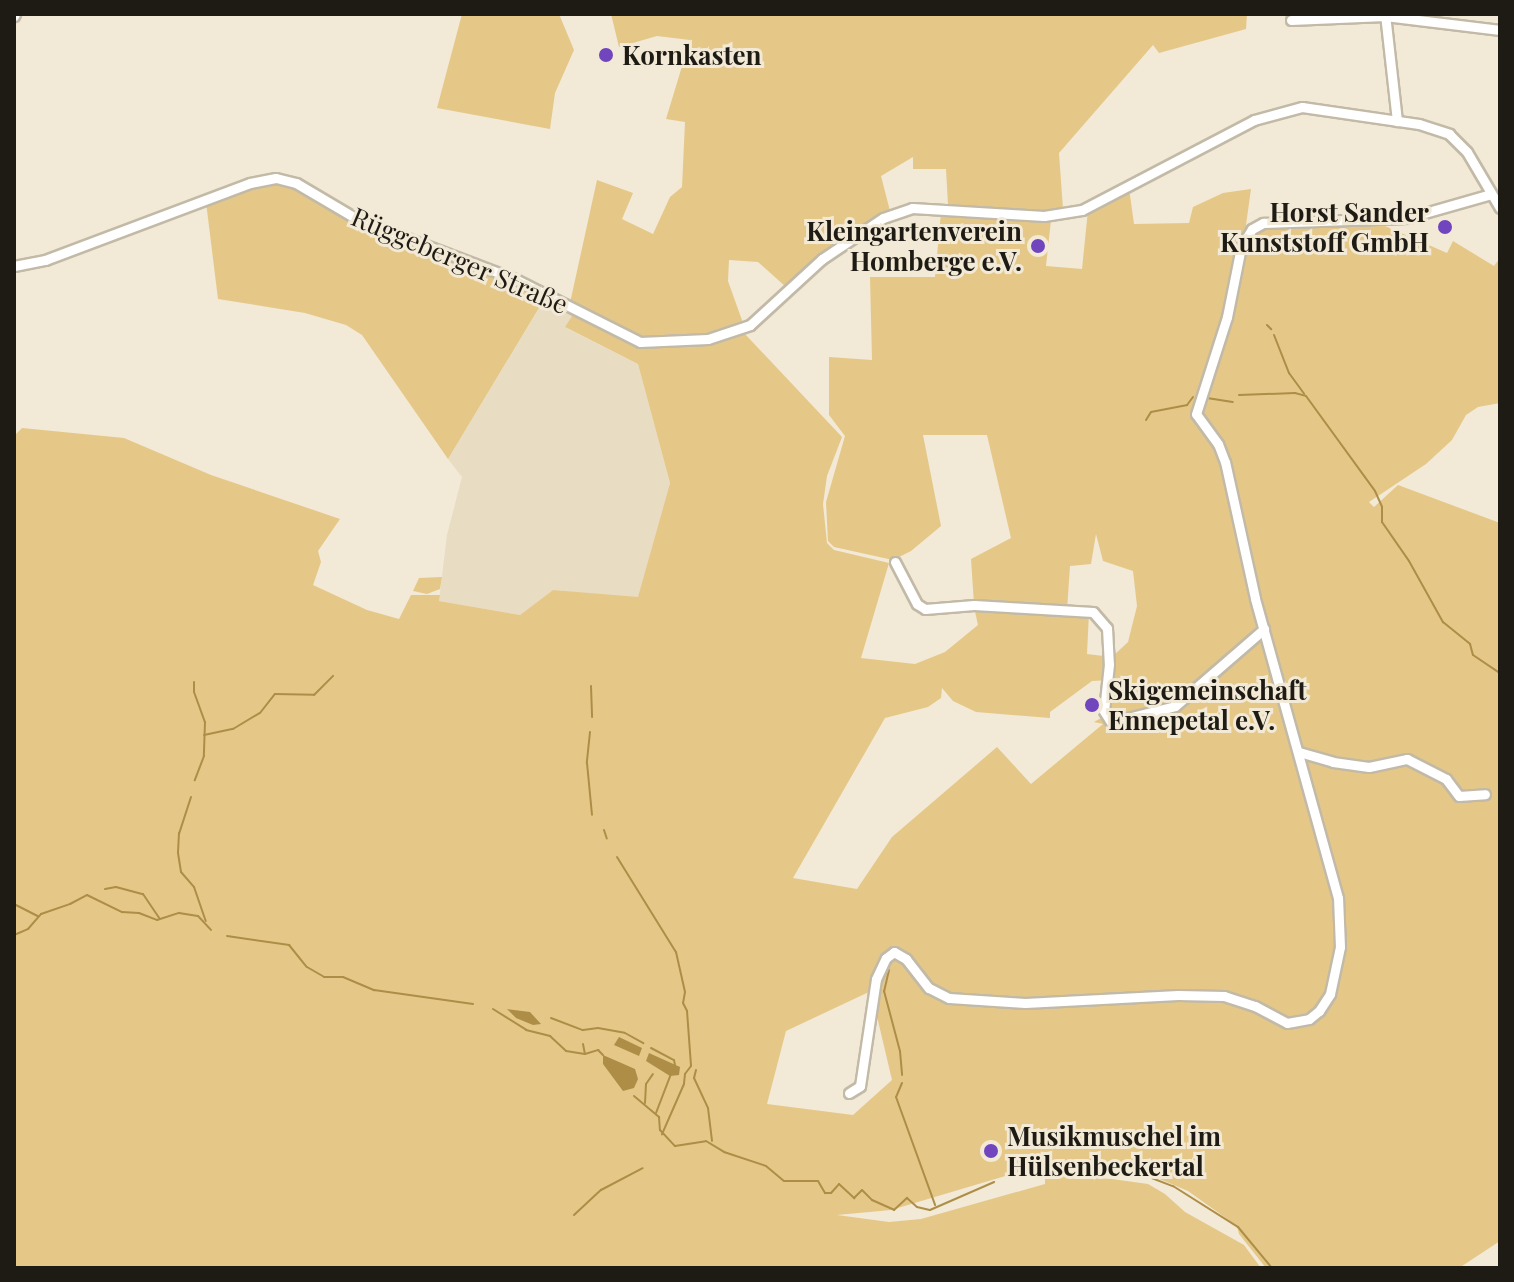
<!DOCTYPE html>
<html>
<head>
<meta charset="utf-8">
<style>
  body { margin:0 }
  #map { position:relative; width:1514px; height:1282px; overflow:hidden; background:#f2e9d6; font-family:"Playfair Display",serif }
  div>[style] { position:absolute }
  .built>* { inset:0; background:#e8dcc2 }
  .green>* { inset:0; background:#e5c888 }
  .water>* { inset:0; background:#ae8e46 }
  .stream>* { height:2px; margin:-1px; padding:0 1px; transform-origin:1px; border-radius:1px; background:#ae8e46 }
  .roads { filter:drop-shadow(2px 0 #c2baa7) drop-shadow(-2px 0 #c2baa7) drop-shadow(0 2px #c2baa7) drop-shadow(0 -2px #c2baa7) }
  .minor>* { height:9px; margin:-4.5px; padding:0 4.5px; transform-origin:4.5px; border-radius:4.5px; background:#fff }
  .dots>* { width:22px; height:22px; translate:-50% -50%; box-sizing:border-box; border:4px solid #f2e9d6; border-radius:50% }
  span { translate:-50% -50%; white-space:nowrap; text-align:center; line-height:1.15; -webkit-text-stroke:6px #f2e9d6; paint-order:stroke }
  .poi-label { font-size:26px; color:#1e1b14; font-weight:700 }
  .left { translate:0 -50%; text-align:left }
  .right { translate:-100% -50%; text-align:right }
  .street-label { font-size:26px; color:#1e1b14 }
  .frame { position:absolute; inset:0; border:16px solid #1e1b14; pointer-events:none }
</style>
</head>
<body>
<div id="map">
  <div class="built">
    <div style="clip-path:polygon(546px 297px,574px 313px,566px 328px,638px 364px,670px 483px,638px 598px,553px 590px,520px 615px,439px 601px,447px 535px,462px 477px,448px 459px)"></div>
  </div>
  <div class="green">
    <div style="clip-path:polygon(462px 14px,559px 14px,574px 50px,555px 93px,550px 129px,437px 108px)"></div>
    <div style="clip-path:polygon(611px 14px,1247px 14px,1246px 29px,1159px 53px,1153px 45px,1059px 153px,1063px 209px,1044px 212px,948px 205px,946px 169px,913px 169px,913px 157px,881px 176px,890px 211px,867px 222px,817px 259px,786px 287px,758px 262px,729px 260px,728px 281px,743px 323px,726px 331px,687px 339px,656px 339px,639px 337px,570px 303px,597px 180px,633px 193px,622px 219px,653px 234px,670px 197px,682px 187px,685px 122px,666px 119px,690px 40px,657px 36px,619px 47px)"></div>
    <div style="clip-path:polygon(282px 182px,545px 298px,448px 459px,362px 335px,346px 325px,305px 313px,218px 299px,206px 202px,266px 183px)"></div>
    <div style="clip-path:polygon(evenodd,1129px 188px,1134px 224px,1189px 223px,1193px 207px,1223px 193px,1251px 189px,1246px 225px,1385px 226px,1447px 253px,1453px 241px,1494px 266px,1500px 258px,1500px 403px,1478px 407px,1466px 415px,1452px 440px,1426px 464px,1369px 502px,1374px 507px,1398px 485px,1500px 523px,1500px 1241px,1459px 1268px,1266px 1268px,1239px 1234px,1237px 1226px,1188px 1191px,1136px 1169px,1082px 1163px,1046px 1164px,891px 1210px,837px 1215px,889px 1222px,921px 1219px,1045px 1184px,1045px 1175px,1112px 1179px,1148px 1184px,1165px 1194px,1185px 1212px,1244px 1245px,1261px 1268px,14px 1268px,14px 436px,22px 428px,124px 438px,211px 475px,340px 519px,318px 551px,321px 562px,313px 585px,367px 610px,399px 619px,411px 595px,440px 595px,439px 601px,520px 615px,553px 590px,638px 597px,670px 483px,638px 364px,565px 327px,574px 313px,632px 343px,647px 347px,691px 345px,744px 333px,842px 437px,827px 476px,823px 504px,827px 543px,834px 550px,889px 563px,861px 658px,915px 664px,945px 652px,978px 625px,974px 607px,1089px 613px,1087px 654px,1112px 657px,1128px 642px,1137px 606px,1133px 571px,1103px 561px,1096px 534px,1091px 564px,1070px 566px,1067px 610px,974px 604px,971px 559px,1011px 538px,987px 435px,923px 435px,941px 526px,911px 551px,893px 560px,834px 547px,828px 541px,826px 502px,845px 436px,829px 415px,829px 357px,872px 360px,870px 277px,935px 277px,941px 212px,1051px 220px,1046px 266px,1082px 269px,1088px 210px,1129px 188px,1111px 680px,1108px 714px,1094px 722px,1103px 724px,1031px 784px,997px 747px,892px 837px,857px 889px,793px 878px,885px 718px,928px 707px,941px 698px,942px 688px,953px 701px,976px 712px,1050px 718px,1050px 712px,1092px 681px,1111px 680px,1129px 188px,871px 991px,892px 1080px,853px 1115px,767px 1104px,786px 1031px,871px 991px)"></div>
    <div style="clip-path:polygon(442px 577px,440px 589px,427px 594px,413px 591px,419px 578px)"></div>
  </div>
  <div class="water">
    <div style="clip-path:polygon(507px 1009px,530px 1012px,541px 1024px,533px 1025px,516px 1018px)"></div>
    <div style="clip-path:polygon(619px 1037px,642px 1048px,639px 1056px,614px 1045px)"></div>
    <div style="clip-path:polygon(649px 1053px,680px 1067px,679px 1075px,670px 1076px,646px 1061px)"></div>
    <div style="clip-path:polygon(603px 1055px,635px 1069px,638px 1079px,634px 1088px,623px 1091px,603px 1064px)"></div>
  </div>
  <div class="stream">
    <div style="left:1267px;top:325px;width:6px;rotate:45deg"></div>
    <div style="left:1274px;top:335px;width:41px;rotate:68.5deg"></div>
    <div style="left:1289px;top:373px;width:26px;rotate:54deg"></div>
    <div style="left:1239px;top:395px;width:56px;rotate:-2deg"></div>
    <div style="left:1295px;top:393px;width:11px;rotate:15deg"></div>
    <div style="left:1306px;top:396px;width:117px;rotate:54deg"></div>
    <div style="left:1375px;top:491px;width:17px;rotate:66deg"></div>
    <div style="left:1382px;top:507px;width:15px;rotate:90deg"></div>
    <div style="left:1382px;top:522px;width:47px;rotate:55.3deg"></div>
    <div style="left:1409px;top:561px;width:70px;rotate:60.9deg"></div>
    <div style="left:1443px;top:622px;width:35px;rotate:39deg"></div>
    <div style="left:1470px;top:644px;width:11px;rotate:75deg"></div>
    <div style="left:1473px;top:655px;width:32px;rotate:34deg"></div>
    <div style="left:1207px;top:398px;width:26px;rotate:9deg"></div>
    <div style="left:1146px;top:420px;width:9px;rotate:-58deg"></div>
    <div style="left:1151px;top:412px;width:37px;rotate:-11deg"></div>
    <div style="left:1187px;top:405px;width:10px;rotate:-53deg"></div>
    <div style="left:194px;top:682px;width:10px;rotate:90deg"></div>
    <div style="left:194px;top:692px;width:32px;rotate:70deg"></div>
    <div style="left:205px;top:722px;width:34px;rotate:92deg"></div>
    <div style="left:204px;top:756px;width:26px;rotate:111deg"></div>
    <div style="left:591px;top:686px;width:31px;rotate:88deg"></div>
    <div style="left:590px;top:732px;width:31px;rotate:96deg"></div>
    <div style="left:587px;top:763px;width:52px;rotate:84.5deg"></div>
    <div style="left:204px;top:735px;width:30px;rotate:-12deg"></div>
    <div style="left:233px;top:729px;width:31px;rotate:-31deg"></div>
    <div style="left:260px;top:713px;width:24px;rotate:-52deg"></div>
    <div style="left:275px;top:694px;width:39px;rotate:1deg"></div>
    <div style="left:314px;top:695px;width:27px;rotate:-45deg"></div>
    <div style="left:191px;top:797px;width:38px;rotate:108deg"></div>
    <div style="left:179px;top:833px;width:20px;rotate:93deg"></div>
    <div style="left:178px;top:853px;width:19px;rotate:81deg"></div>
    <div style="left:181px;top:872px;width:20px;rotate:49deg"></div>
    <div style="left:194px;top:887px;width:36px;rotate:71deg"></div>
    <div style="left:604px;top:830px;width:9px;rotate:72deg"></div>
    <div style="left:617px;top:857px;width:112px;rotate:58.2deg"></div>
    <div style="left:676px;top:952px;width:41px;rotate:77.3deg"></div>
    <div style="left:685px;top:992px;width:11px;rotate:100deg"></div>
    <div style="left:683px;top:1003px;width:9px;rotate:63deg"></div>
    <div style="left:687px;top:1011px;width:55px;rotate:85.8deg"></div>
    <div style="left:691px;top:1066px;width:10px;rotate:127deg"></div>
    <div style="left:685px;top:1074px;width:10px;rotate:96deg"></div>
    <div style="left:684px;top:1084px;width:55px;rotate:113.7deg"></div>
    <div style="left:105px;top:889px;width:11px;rotate:-10deg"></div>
    <div style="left:116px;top:887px;width:28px;rotate:15deg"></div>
    <div style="left:143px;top:894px;width:29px;rotate:56deg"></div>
    <div style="left:14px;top:904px;width:27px;rotate:27deg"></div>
    <div style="left:14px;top:935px;width:15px;rotate:-23deg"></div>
    <div style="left:28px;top:929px;width:20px;rotate:-49deg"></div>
    <div style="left:41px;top:914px;width:31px;rotate:-19deg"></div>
    <div style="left:70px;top:904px;width:19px;rotate:-28deg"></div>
    <div style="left:87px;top:895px;width:39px;rotate:26deg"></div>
    <div style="left:122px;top:912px;width:17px;rotate:3deg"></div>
    <div style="left:139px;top:913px;width:19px;rotate:21deg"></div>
    <div style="left:157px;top:920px;width:23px;rotate:-18deg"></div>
    <div style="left:179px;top:913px;width:19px;rotate:9deg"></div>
    <div style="left:198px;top:916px;width:19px;rotate:47deg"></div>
    <div style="left:227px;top:936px;width:63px;rotate:8.3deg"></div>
    <div style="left:289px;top:945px;width:28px;rotate:51deg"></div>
    <div style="left:307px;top:967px;width:20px;rotate:30deg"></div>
    <div style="left:324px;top:977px;width:19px"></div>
    <div style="left:343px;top:977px;width:34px;rotate:23deg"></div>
    <div style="left:374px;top:990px;width:100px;rotate:8deg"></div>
    <div style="left:889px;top:970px;width:22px;rotate:103deg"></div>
    <div style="left:884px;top:991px;width:62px;rotate:75.1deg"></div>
    <div style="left:900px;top:1051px;width:24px;rotate:85deg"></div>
    <div style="left:493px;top:1009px;width:39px;rotate:32deg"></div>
    <div style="left:526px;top:1030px;width:25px;rotate:14deg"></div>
    <div style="left:550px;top:1036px;width:22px;rotate:43deg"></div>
    <div style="left:566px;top:1051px;width:19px;rotate:9deg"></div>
    <div style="left:585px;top:1054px;width:14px;rotate:-17deg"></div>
    <div style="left:598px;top:1050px;width:7px;rotate:45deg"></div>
    <div style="left:551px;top:1018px;width:34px;rotate:21deg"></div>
    <div style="left:583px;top:1030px;width:15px;rotate:-8deg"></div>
    <div style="left:598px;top:1028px;width:27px;rotate:10deg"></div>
    <div style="left:625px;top:1033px;width:21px;rotate:29deg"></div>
    <div style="left:583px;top:1044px;width:10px;rotate:79deg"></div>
    <div style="left:651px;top:1048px;width:26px;rotate:28deg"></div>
    <div style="left:674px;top:1060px;width:5px;rotate:79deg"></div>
    <div style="left:696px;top:1070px;width:8px;rotate:104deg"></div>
    <div style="left:694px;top:1078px;width:33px;rotate:65deg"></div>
    <div style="left:708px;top:1108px;width:33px;rotate:83deg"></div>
    <div style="left:902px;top:1083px;width:15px;rotate:113deg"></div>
    <div style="left:896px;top:1097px;width:115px;rotate:70.1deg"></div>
    <div style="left:634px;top:1096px;width:33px;rotate:40deg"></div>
    <div style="left:659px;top:1117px;width:13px;rotate:86deg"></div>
    <div style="left:660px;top:1130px;width:22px;rotate:47deg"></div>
    <div style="left:675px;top:1146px;width:31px;rotate:-9deg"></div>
    <div style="left:706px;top:1141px;width:21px;rotate:31deg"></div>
    <div style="left:724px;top:1152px;width:44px;rotate:18.4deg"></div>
    <div style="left:766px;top:1166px;width:23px;rotate:40deg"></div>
    <div style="left:784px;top:1181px;width:34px"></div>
    <div style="left:818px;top:1181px;width:14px;rotate:60deg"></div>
    <div style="left:825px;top:1193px;width:6px"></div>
    <div style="left:831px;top:1193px;width:12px;rotate:-48deg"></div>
    <div style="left:839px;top:1184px;width:21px;rotate:43deg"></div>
    <div style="left:854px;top:1198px;width:11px;rotate:-45deg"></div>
    <div style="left:862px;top:1190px;width:14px;rotate:45deg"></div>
    <div style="left:872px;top:1200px;width:24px;rotate:24deg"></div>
    <div style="left:894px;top:1210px;width:18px;rotate:-43deg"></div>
    <div style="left:907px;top:1198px;width:13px;rotate:42deg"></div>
    <div style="left:917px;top:1207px;width:13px;rotate:13deg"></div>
    <div style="left:930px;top:1210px;width:70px;rotate:-23.6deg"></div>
    <div style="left:645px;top:1103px;width:19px;rotate:-87deg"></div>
    <div style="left:646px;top:1084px;width:12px;rotate:-55deg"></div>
    <div style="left:656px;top:1113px;width:40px;rotate:-69deg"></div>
    <div style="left:1006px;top:1178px;width:40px;rotate:-14.4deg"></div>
    <div style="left:1045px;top:1168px;width:36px;rotate:-2deg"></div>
    <div style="left:1081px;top:1167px;width:69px;rotate:8.4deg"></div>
    <div style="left:1149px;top:1177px;width:26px;rotate:21deg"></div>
    <div style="left:1173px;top:1186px;width:77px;rotate:32.2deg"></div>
    <div style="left:1238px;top:1227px;width:53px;rotate:50.3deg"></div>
    <div style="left:574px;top:1215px;width:37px;rotate:-43deg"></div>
    <div style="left:601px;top:1190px;width:47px;rotate:-27.6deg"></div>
  </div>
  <div class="roads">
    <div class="minor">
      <div style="left:1385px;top:14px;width:108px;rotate:83.6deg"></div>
      <div style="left:14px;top:16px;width:2px;rotate:-63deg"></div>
      <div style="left:1291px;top:20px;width:94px;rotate:-2.4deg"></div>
      <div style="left:1385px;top:16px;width:116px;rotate:6.9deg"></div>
      <div style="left:14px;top:266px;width:32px;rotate:-11deg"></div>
      <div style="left:45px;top:260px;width:219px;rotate:-20.6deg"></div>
      <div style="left:250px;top:183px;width:26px;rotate:-11deg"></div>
      <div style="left:276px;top:178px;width:21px;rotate:14deg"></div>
      <div style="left:296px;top:183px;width:71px;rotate:30.5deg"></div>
      <div style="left:357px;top:219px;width:169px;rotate:20.8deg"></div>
      <div style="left:515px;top:279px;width:140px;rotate:26.7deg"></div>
      <div style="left:640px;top:342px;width:68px;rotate:-2.5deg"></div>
      <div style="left:708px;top:339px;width:44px;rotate:-18.4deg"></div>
      <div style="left:750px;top:325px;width:98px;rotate:-42.5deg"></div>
      <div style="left:822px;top:259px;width:73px;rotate:-33.9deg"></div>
      <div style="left:883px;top:218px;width:31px;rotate:-19deg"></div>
      <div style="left:912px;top:208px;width:132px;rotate:3.5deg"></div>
      <div style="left:1044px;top:216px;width:38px;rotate:-9deg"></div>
      <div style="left:1082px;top:210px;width:194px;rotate:-27.6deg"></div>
      <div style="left:1254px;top:120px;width:50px;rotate:-15.2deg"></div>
      <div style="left:1302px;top:107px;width:118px;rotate:8.3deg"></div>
      <div style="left:1419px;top:124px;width:32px;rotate:18deg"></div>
      <div style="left:1449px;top:134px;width:25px;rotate:45deg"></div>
      <div style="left:1467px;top:152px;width:65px;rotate:59.5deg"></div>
      <div style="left:895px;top:562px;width:47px;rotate:62.4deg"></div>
      <div style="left:917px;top:604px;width:9px;rotate:32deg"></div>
      <div style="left:925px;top:609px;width:49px;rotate:-4.7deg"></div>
      <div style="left:974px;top:605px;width:119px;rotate:3.4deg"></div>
      <div style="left:1093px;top:612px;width:21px;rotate:49deg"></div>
      <div style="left:1107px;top:628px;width:36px;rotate:87deg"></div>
      <div style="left:1109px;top:664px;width:47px;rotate:96.1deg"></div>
      <div style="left:1104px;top:711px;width:13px;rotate:58deg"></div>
      <div style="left:1111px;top:722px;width:66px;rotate:-14deg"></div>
      <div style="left:1175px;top:706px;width:118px;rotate:-40.9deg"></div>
      <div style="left:1299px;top:752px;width:35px;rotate:16deg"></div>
      <div style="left:1333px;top:762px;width:36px;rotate:8deg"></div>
      <div style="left:1369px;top:767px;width:39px;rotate:-12deg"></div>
      <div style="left:1407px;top:759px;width:44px;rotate:27.1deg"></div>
      <div style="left:1446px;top:779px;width:21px;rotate:53deg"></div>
      <div style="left:1459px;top:796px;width:26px;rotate:-4deg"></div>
      <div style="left:849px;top:1093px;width:13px;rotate:-32deg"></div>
      <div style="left:860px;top:1086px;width:108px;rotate:-81.5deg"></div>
      <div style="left:876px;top:979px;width:23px;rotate:-65deg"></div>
      <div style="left:886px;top:958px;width:10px;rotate:-37deg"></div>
      <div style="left:894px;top:952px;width:14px;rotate:30deg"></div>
      <div style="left:906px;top:959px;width:37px;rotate:52deg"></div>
      <div style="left:929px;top:988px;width:22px;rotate:27deg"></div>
      <div style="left:949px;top:998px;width:76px;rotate:3.8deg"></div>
      <div style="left:1025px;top:1003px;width:153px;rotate:-3deg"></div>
      <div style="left:1178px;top:995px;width:46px;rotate:1.2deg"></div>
      <div style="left:1224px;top:996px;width:33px;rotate:18deg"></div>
      <div style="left:1255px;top:1006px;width:36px;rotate:28deg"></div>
      <div style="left:1287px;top:1023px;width:22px;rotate:-10deg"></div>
      <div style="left:1309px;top:1019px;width:13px;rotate:-39deg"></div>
      <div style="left:1319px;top:1011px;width:20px;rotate:-57deg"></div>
      <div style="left:1330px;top:994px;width:48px;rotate:-78deg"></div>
      <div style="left:1340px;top:947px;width:49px;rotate:-92.3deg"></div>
      <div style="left:1338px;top:898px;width:311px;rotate:-105.5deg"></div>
      <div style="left:1255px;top:598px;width:139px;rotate:-102.4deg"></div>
      <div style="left:1225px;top:462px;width:19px;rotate:-111deg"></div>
      <div style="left:1218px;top:444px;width:37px;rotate:-126deg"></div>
      <div style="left:1196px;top:414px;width:102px;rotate:-72.3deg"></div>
      <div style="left:1227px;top:317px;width:71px;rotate:-78.7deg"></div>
      <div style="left:1241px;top:247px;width:21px;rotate:-59deg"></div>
      <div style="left:1252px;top:229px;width:13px;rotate:-29deg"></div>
      <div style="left:1263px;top:223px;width:144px;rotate:-2deg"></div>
      <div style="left:1407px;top:218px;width:87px;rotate:-15.9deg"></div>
    </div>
  </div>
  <div class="dots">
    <div style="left:606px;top:55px;background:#7045bd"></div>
    <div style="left:1445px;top:227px;background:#7045bd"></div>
    <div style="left:1038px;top:246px;background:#7045bd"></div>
    <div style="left:1092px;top:705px;background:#7045bd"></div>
    <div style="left:991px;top:1151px;background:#7045bd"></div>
  </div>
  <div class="poi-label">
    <span class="left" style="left:622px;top:55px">Kornkasten</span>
    <span class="right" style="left:1429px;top:227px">Horst Sander<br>Kunststoff GmbH</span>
    <span class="right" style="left:1022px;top:246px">Kleingartenverein<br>Homberge e.V.</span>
    <span class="left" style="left:1108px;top:705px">Skigemeinschaft<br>Ennepetal e.V.</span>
    <span class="left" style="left:1007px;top:1151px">Musikmuschel im<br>Hülsenbeckertal</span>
  </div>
  <div class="street-label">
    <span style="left:460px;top:260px;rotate:23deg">Rüggeberger Straße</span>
  </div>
  <div class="frame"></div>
</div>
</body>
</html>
